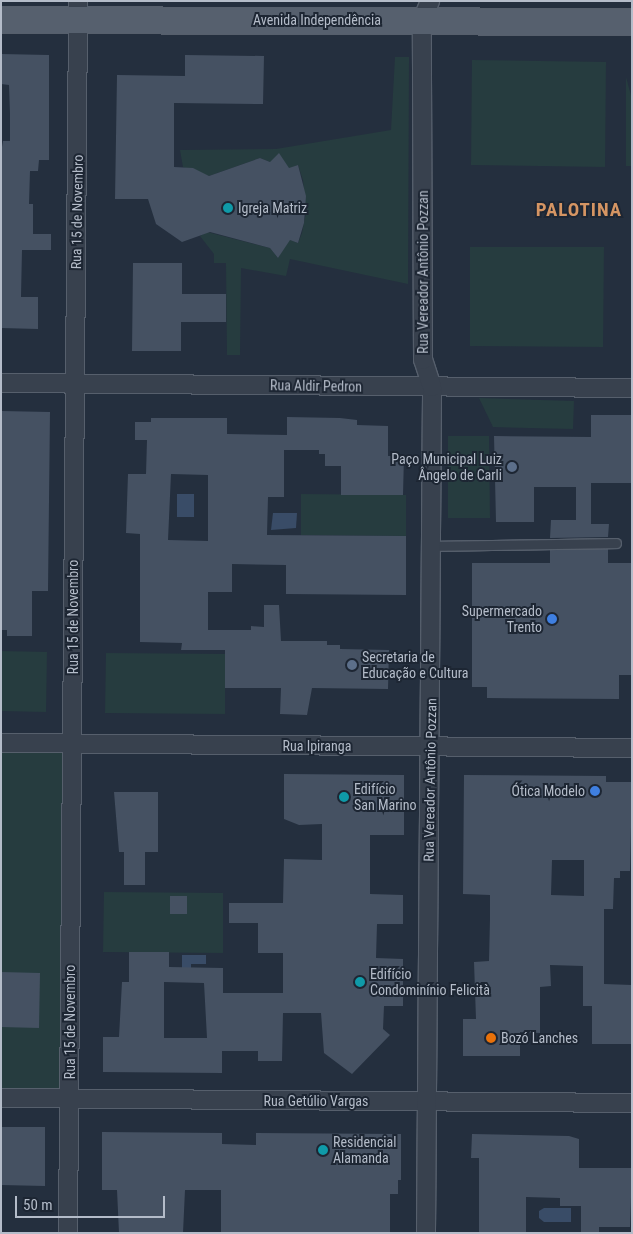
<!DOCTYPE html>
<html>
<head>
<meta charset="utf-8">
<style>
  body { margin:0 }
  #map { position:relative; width:633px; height:1234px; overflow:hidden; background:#242f3e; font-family:"Roboto Condensed",sans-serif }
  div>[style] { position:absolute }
  .green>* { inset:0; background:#263c3f }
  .water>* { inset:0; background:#394c67 }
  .building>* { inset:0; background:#455162 }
  .roads { filter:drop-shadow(1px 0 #565f6c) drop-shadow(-1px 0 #565f6c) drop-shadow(0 1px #565f6c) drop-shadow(0 -1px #565f6c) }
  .lane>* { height:9px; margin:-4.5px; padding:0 4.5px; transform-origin:4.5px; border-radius:4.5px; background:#38414e }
  .street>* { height:18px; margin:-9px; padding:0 9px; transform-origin:9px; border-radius:9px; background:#38414e }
  .primary>* { height:26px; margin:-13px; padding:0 13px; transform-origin:13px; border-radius:13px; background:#56606e }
  .dots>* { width:14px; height:14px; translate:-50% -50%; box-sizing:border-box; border:2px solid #1d2633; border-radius:50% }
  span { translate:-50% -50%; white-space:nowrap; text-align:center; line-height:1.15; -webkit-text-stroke:4px #1d2633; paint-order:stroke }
  .street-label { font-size:14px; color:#b4bcc9 }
  .poi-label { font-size:14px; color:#b4bcc9 }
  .left { translate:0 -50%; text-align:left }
  .right { translate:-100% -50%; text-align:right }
  .district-label { font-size:19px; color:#d59563; font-weight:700; letter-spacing:1px }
  .frame { position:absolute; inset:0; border:2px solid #b4bcc9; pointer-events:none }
  .scale { position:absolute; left:15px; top:1196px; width:150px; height:22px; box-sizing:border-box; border:2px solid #b4bcc9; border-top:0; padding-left:6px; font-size:15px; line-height:18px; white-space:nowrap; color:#b4bcc9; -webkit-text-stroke:4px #1d2633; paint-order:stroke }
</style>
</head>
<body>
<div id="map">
  <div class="green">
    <div style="clip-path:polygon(395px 57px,409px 57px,408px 284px,290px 259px,286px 276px,241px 268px,240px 355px,227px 355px,226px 263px,214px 263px,214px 254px,200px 236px,207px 232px,270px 248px,278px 258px,288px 239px,298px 243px,302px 233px,306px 212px,303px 180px,298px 165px,288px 169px,260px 158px,209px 176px,183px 167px,180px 150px,276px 149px,391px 130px)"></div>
    <div style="clip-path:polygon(472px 60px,606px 62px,605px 167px,471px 165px)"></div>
    <div style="clip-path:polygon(626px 77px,632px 99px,632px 166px,626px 166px)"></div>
    <div style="clip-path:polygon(470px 247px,604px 247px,603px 347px,470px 346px)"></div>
    <div style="clip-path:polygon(479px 398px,574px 401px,573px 429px,493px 427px)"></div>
    <div style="clip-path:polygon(448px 436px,489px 436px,490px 518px,448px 518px)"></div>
    <div style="clip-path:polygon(301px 494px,406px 495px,406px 536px,301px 535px)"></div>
    <div style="clip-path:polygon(1px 651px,47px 652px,46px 712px,1px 711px)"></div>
    <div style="clip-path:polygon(106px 653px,225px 654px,225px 714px,105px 713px)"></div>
    <div style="clip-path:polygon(1px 743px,72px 744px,69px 1099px,1px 1098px)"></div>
    <div style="clip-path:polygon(104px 892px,223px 893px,223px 953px,103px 952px)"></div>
  </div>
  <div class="water">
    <div style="clip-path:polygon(177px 494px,194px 494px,194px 517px,177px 517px)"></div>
    <div style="clip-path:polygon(273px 513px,297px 513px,296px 528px,271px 530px)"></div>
    <div style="clip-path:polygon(182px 955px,206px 955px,206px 964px,191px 964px,191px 973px,182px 973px)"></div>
    <div style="clip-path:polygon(544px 1208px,571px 1208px,571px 1222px,544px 1222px,539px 1218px,539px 1211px)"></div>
  </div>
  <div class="building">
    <div style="clip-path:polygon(1px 54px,49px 55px,49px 160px,39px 160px,38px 171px,30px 171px,29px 204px,33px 204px,33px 234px,51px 234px,51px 250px,22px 250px,21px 297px,38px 297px,38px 329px,1px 328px,1px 153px,3px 141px,10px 141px,10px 114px,9px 85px,1px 84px)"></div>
    <div style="clip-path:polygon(185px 55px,264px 56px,263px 104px,174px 103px,174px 167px,193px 168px,209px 176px,260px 158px,270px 162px,279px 153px,289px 168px,298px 165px,306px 196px,304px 223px,298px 243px,290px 240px,278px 258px,270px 248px,210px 232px,182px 242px,156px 224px,148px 199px,115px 199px,117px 75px,185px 76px)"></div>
    <div style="clip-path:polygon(133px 263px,182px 263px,182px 294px,226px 294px,226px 322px,181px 322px,181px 351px,132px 351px)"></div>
    <div style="clip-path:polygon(1px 411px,50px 412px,48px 591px,32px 591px,32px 636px,7px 636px,7px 630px,1px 630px)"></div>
    <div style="clip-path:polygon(591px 415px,632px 415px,632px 483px,591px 483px,591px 524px,609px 524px,608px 537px,550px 538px,551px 520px,576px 520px,576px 487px,534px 487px,534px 522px,496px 522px,494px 436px,591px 437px)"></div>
    <div style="clip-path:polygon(evenodd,287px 417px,340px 418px,357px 420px,357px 425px,388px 426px,388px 456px,404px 456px,403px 495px,341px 495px,341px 466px,325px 466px,325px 454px,319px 454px,319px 450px,284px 450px,284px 497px,268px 497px,267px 535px,406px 536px,406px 595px,286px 594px,286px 565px,232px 564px,232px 592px,208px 592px,208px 630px,251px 630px,251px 626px,264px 627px,264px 605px,279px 605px,281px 641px,327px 641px,327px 645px,340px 645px,340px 649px,389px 650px,388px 689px,312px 688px,307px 715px,280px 714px,281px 688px,225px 688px,225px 650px,181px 650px,182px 643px,140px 642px,140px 534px,126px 533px,128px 474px,146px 474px,147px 440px,135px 440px,135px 422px,151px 422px,151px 418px,227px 418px,227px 434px,287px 435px,287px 417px,171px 474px,208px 475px,208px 541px,168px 540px,171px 474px)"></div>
    <div style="clip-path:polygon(608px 549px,608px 563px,632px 563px,632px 675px,619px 675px,619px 699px,487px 698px,487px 687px,472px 687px,472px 563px,550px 563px,550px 550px)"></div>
    <div style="clip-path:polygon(evenodd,284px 774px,404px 775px,404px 835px,370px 835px,370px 894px,403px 895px,403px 924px,377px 924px,376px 958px,403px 959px,403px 1006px,384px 1006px,383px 1029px,390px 1035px,352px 1074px,324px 1053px,321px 1013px,283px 1013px,282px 1061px,258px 1061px,258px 1051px,222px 1051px,222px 1073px,103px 1072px,103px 1037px,119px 1037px,122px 982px,129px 982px,129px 952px,169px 952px,169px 967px,223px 968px,223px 993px,283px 993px,283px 953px,258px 953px,258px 923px,229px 923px,229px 903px,283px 903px,284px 859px,322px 860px,322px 824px,299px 825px,284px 819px,284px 774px,164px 982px,204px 983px,207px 1038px,164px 1038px,164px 982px)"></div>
    <div style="clip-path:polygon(evenodd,464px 775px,606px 776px,606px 782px,632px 782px,630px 871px,620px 871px,620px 878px,614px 878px,613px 909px,604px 909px,604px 984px,632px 985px,632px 1044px,592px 1044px,592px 1006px,583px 1006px,583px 966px,550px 965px,551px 986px,540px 987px,540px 1033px,520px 1032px,520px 1056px,463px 1056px,463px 1019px,476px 1019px,474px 962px,489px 961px,490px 919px,490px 895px,463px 894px,464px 775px,552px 860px,584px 860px,584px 896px,551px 895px,552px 860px)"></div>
    <div style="clip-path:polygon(114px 792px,158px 792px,158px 852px,145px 852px,145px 885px,124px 885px,124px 852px,119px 852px)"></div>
    <div style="clip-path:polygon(170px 896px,187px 896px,187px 914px,170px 914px)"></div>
    <div style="clip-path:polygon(1px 972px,40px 973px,39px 1028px,1px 1027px)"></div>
    <div style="clip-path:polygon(1px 1127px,45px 1127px,45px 1186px,1px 1185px)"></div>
    <div style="clip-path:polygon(102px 1132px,222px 1133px,222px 1144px,256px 1145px,256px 1133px,401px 1134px,401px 1180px,398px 1180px,398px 1194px,390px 1194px,390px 1233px,221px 1233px,221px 1190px,185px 1190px,183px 1233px,119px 1233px,117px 1190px,102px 1190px)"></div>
    <div style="clip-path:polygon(472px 1134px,569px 1136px,579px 1139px,579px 1168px,632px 1168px,630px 1227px,599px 1227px,599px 1233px,581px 1233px,581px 1206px,560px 1206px,560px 1198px,526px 1197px,526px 1233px,479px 1233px,479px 1158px,471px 1158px)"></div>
  </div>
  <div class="roads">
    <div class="lane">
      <div style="left:432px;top:546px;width:184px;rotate:-0.9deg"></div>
    </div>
    <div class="street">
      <div style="left:1px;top:383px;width:631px;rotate:0.45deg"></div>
      <div style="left:1px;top:743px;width:631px;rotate:0.45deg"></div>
      <div style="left:1px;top:1098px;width:631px;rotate:0.45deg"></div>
      <div style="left:68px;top:1233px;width:1232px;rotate:-89.53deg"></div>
      <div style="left:426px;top:1233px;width:846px;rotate:-89.59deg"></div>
      <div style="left:432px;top:387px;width:28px;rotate:-108deg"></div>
      <div style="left:423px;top:360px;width:340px;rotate:-90.2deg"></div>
      <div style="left:422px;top:20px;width:21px;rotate:-67deg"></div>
    </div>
    <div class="primary">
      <div style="left:1px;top:20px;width:631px;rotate:0.18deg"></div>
    </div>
  </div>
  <div class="dots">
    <div style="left:228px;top:208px;background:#0f9aa8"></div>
    <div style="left:512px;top:467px;background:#5c6f8a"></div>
    <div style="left:552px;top:619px;background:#3f7fe0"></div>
    <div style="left:352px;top:665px;background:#5c6f8a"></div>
    <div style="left:595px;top:791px;background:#3f7fe0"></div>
    <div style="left:344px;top:797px;background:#0f9aa8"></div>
    <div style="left:360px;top:982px;background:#0f9aa8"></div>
    <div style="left:491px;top:1038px;background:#e8710a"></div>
    <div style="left:323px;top:1150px;background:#0f9aa8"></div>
  </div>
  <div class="street-label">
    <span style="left:317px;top:20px">Avenida Independência</span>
    <span style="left:77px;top:212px;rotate:-89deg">Rua 15 de Novembro</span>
    <span style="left:423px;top:272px;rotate:-90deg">Rua Vereador Antônio Pozzan</span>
    <span style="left:316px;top:386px;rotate:1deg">Rua Aldir Pedron</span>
    <span style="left:73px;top:617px;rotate:-90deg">Rua 15 de Novembro</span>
    <span style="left:317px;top:746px">Rua Ipiranga</span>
    <span style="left:430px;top:780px;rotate:-89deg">Rua Vereador Antônio Pozzan</span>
    <span style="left:70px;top:1022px;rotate:-90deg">Rua 15 de Novembro</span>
    <span style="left:316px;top:1101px">Rua Getúlio Vargas</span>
  </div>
  <div class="poi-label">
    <span class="left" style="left:238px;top:208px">Igreja Matriz</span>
    <span class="right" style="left:502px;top:467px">Paço Municipal Luiz<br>Ângelo de Carli</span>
    <span class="right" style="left:542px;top:619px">Supermercado<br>Trento</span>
    <span class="left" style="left:362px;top:665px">Secretaria de<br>Educação e Cultura</span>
    <span class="left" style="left:354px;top:797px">Edifício<br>San Marino</span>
    <span class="right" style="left:585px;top:791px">Ótica Modelo</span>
    <span class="left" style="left:370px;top:982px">Edifício<br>Condominínio Felicità</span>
    <span class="left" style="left:501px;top:1038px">Bozó Lanches</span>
    <span class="left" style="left:333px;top:1150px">Residencial<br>Alamanda</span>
  </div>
  <div class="district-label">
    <span style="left:579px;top:210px">PALOTINA</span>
  </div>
  <div class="frame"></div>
  <div class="scale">50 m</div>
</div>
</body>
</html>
